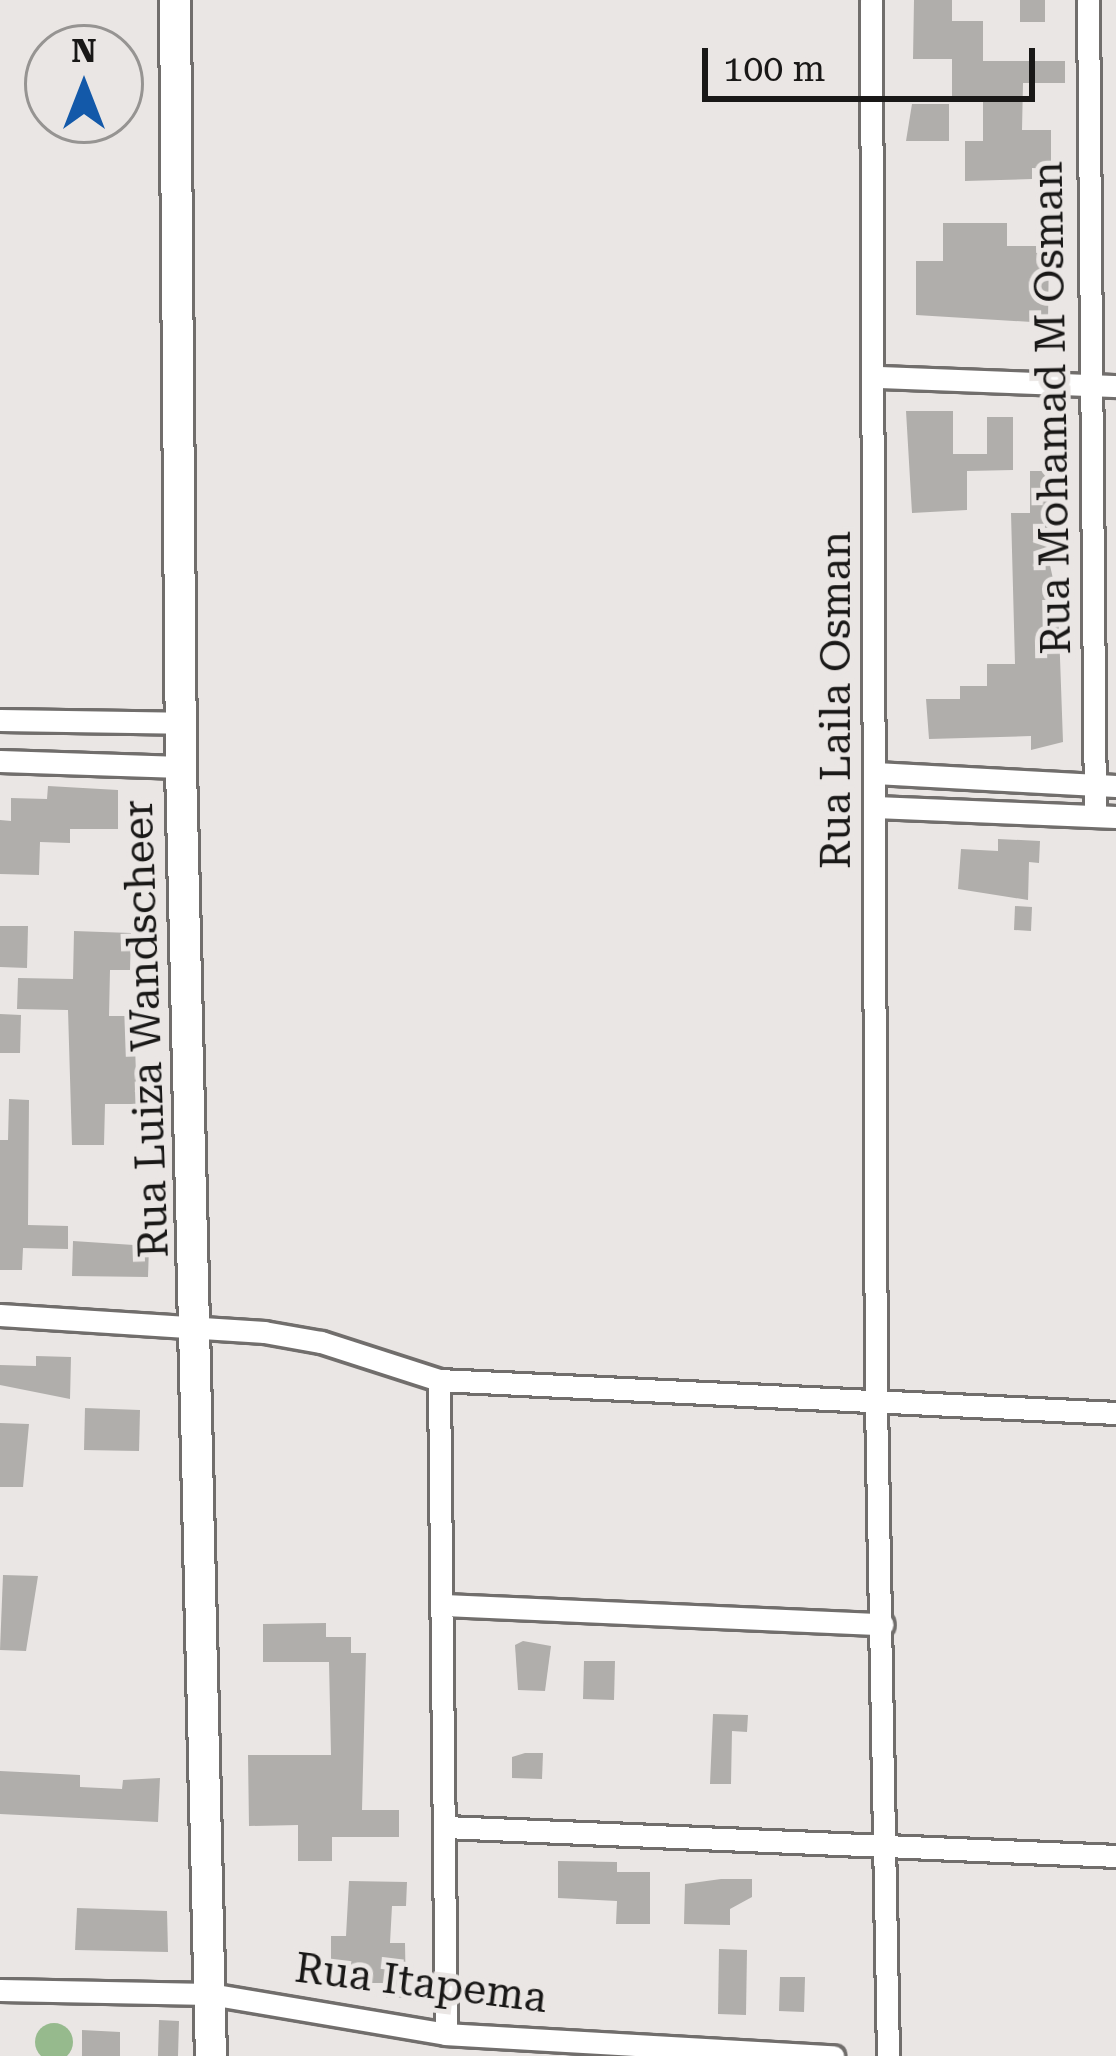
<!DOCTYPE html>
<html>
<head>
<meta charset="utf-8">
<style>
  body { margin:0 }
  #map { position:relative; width:1116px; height:2056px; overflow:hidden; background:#eae6e4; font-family:"Roboto Serif",serif }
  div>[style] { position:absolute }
  .forest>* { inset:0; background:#96ba8d }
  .round { border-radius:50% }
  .building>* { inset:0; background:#b0aeab }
  .roads { filter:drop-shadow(3px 0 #716e6c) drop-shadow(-3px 0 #716e6c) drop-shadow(0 3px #716e6c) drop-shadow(0 -3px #716e6c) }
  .minor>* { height:21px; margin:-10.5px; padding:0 10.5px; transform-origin:10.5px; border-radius:10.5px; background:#fff }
  .secondary>* { height:30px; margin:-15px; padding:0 15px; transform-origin:15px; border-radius:15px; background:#fff }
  span { translate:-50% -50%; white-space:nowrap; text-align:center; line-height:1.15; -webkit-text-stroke:10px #eae6e4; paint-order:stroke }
  .street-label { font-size:42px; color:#191817 }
  .north { position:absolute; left:24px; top:24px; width:120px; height:120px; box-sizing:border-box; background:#eae6e4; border:3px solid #969492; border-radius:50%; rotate:0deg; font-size:33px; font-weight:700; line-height:48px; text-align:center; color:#191817 }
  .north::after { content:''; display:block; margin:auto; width:42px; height:54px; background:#1359a9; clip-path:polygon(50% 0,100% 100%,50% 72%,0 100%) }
  .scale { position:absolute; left:702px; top:48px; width:333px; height:54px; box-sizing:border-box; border:6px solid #191817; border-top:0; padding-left:15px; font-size:36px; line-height:42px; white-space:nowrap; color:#191817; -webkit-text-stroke:9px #eae6e4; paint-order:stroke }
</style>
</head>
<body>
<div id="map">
  <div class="forest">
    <div class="round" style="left:35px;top:2023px;width:38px;height:38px"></div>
  </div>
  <div class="building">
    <div style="clip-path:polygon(914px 0,952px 0,952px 21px,983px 21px,983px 61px,1065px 61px,1065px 83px,1023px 83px,1022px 130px,1051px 130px,1051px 169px,1032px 168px,1032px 179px,965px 181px,965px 141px,983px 141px,983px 102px,952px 102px,952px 59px,913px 59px)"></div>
    <div style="clip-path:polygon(1020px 0,1045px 0,1045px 22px,1020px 22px)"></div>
    <div style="clip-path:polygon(912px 104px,949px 104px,949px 141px,906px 141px)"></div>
    <div style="clip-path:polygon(943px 223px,1007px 223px,1007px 246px,1049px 246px,1048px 323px,916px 315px,916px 261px,943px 261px)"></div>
    <div style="clip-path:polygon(906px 411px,953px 411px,953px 454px,987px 454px,987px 417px,1013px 417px,1013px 470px,967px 471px,967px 510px,912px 513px)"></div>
    <div style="clip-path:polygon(1030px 471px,1057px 471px,1048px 556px,1058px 602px,1063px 742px,1031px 750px,1031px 736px,929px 739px,926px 699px,960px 699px,960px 686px,987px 686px,987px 664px,1015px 664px,1011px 513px,1030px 513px)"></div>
    <div style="clip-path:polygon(48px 786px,118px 790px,118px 829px,70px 829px,70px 843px,40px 842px,39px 875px,0 874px,0 820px,11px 821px,11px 798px,47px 799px)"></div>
    <div style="clip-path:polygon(998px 839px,1040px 841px,1039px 863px,1029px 862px,1028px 900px,958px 889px,961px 849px,998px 851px)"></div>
    <div style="clip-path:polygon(1015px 906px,1032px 907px,1031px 931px,1014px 930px)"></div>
    <div style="clip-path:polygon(0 926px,28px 926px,27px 968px,0 967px)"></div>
    <div style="clip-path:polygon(74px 931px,131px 933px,130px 970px,110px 970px,109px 1016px,134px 1016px,137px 1104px,105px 1104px,104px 1145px,72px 1145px,68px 1010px,17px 1009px,18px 978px,73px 979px)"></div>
    <div style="clip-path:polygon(0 1014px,21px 1015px,20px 1053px,0 1053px)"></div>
    <div style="clip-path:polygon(9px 1099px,29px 1100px,28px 1225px,68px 1226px,68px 1249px,23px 1248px,22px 1270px,0 1270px,0 1140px,8px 1140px)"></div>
    <div style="clip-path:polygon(73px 1241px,149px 1246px,148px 1277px,72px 1276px)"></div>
    <div style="clip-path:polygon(36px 1356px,71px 1357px,70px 1399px,0 1385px,0 1365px,36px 1366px)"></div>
    <div style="clip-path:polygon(85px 1408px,140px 1410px,139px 1451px,84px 1450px)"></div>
    <div style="clip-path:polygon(0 1423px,29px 1424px,23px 1487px,0 1487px)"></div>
    <div style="clip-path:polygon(3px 1575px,38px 1576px,26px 1651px,0 1650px)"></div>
    <div style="clip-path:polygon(326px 1623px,326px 1637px,351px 1637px,351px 1653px,366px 1653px,362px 1810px,399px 1810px,399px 1837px,332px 1837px,332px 1861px,298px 1861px,298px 1825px,249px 1826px,248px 1755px,331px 1755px,329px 1662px,263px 1662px,263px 1624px)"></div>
    <div style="clip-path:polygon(523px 1641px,551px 1646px,545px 1691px,518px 1690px,515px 1645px)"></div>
    <div style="clip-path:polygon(584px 1661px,615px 1661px,614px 1700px,583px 1699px)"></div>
    <div style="clip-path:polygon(713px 1714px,748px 1715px,747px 1732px,732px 1731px,731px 1784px,710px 1784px)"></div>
    <div style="clip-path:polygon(525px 1753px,543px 1753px,542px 1779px,512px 1778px,512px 1757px)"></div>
    <div style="clip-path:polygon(0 1771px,80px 1775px,80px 1787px,122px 1789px,123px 1780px,160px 1778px,158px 1822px,0 1814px)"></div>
    <div style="clip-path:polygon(558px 1861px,617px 1862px,617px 1872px,650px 1872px,650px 1924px,616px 1924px,617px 1901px,558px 1898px)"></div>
    <div style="clip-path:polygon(721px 1879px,752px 1879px,752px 1897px,730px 1909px,730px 1925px,684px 1924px,685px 1884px)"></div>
    <div style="clip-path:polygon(349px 1881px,407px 1882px,406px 1906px,392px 1906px,390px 1943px,405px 1943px,406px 1998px,386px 1998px,386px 1983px,331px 1983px,331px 1936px,346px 1936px)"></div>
    <div style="clip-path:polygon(77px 1908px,167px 1911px,168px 1952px,75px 1950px)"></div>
    <div style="clip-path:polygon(719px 1949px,747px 1950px,746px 2015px,718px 2014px)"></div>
    <div style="clip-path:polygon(780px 1977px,805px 1977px,804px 2012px,779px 2011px)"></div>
    <div style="clip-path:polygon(159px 2020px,179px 2021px,178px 2056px,158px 2056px)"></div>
    <div style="clip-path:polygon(82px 2030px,120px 2032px,120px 2056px,82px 2056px)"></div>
  </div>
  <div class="roads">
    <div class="minor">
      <div style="left:871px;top:0;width:1401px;rotate:89.8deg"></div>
      <div style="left:876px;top:1401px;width:655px;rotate:88.95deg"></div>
      <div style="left:1088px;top:0;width:815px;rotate:89.51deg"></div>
      <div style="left:877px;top:377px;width:239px;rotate:2.2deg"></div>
      <div style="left:0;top:720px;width:181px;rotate:0.9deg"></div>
      <div style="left:0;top:761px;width:181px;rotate:1.9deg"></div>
      <div style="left:875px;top:773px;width:241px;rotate:3.1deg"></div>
      <div style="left:875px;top:807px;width:241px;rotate:2.4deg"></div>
      <div style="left:0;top:1315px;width:265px;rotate:3.7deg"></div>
      <div style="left:264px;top:1332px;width:58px;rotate:10deg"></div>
      <div style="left:321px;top:1342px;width:124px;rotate:17.9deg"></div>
      <div style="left:439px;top:1380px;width:678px;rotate:2.79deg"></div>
      <div style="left:439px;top:1380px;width:654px;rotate:89.39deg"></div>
      <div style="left:443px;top:1605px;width:440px;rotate:2.5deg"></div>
      <div style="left:445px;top:1827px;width:672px;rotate:2.47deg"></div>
      <div style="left:0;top:1990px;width:210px;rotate:1.1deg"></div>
      <div style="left:210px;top:1994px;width:239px;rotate:9.6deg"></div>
      <div style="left:446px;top:2034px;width:388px;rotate:3.3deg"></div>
    </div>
    <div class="secondary">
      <div style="left:175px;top:0;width:767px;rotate:89.55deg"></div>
      <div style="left:181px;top:767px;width:1289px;rotate:88.67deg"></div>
    </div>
  </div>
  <div class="street-label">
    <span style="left:1052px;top:408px;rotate:-91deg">Rua Mohamad M Osman</span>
    <span style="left:836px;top:700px;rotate:-90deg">Rua Laila Osman</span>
    <span style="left:146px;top:1029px;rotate:-92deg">Rua Luiza Wandscheer</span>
    <span style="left:421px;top:1983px;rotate:7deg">Rua Itapema</span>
  </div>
  <div class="north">N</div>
  <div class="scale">100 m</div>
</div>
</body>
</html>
